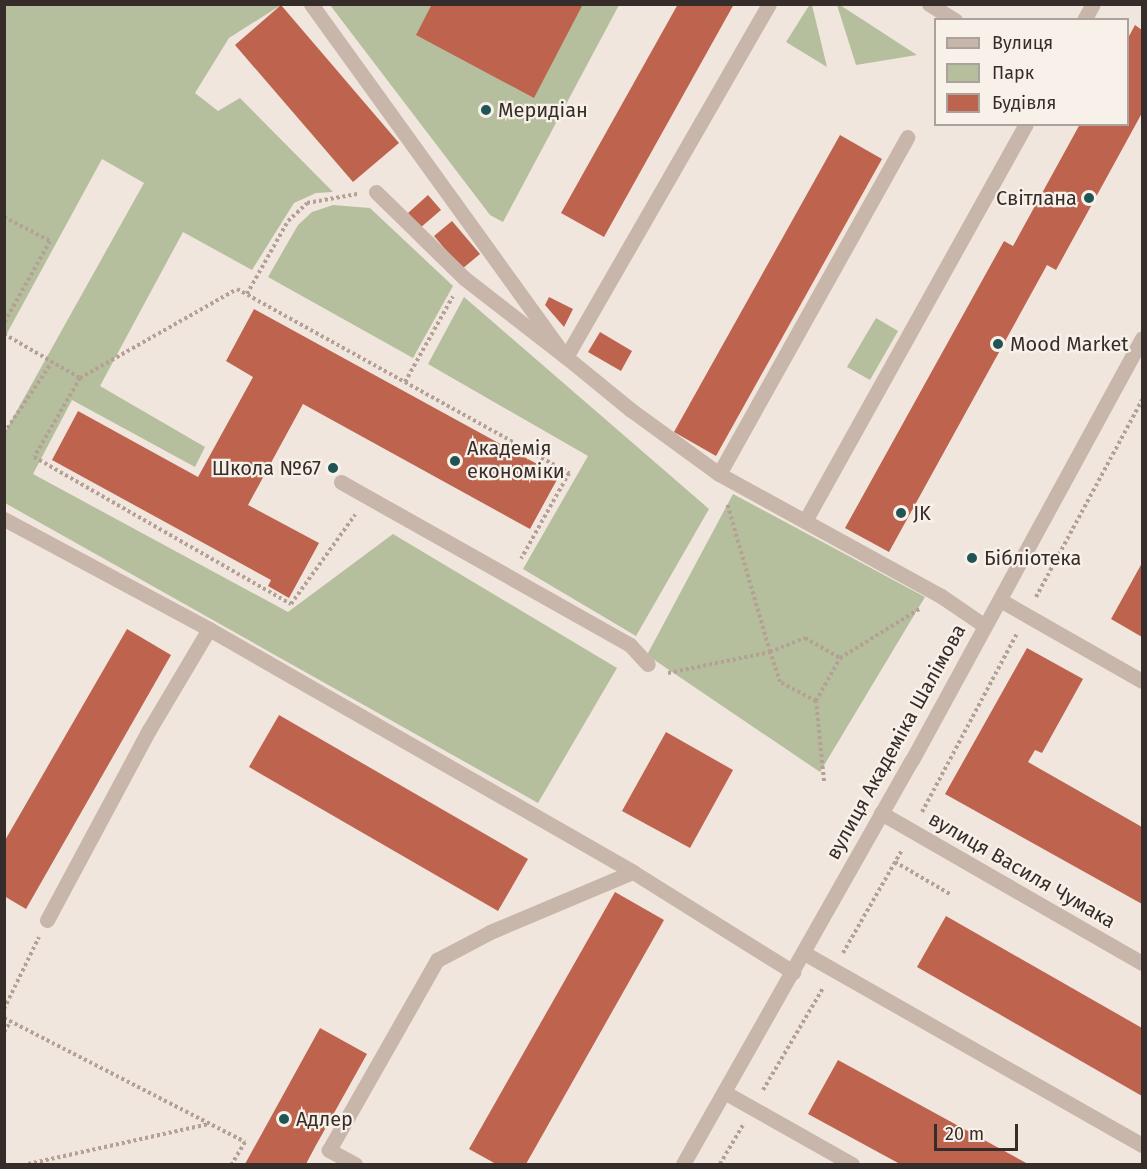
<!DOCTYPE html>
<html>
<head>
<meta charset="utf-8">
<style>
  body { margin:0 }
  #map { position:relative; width:1147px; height:1169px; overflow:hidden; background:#f1e6dd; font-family:"Fira Sans",sans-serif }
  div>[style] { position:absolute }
  .green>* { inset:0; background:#b5bf9e }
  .building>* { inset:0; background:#be634e }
  .path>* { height:4px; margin-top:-2px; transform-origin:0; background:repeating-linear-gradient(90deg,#b4a094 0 3px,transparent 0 6px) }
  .service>* { height:15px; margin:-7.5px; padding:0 7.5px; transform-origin:7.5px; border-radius:7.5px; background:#c8b6aa }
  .minor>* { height:15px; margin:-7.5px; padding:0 7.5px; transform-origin:7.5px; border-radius:7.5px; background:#c8b6aa }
  .tertiary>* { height:15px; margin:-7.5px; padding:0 7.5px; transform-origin:7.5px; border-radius:7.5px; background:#c8b6aa }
  .dots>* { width:16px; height:16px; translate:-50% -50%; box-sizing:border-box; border:3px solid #f8f1e9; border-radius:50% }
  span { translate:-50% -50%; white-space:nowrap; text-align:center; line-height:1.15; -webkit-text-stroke:4.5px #f8f1e9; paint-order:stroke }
  .poi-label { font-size:20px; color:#362c29 }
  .left { translate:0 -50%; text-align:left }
  .right { translate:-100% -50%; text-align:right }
  .street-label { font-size:20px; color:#362c29 }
  .frame { position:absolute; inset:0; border:6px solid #362c29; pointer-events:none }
  .legend { position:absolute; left:934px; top:18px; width:195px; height:108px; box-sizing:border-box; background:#f8f1e9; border:2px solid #aaa29c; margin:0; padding:8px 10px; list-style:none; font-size:18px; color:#362c29 }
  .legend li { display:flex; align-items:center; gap:12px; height:30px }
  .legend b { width:30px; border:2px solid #aaa29c }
  .scale { position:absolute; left:934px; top:1124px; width:84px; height:27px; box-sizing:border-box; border:3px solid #362c29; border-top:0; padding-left:8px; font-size:18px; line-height:21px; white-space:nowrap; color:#362c29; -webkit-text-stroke:4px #f8f1e9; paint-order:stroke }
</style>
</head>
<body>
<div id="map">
  <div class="green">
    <div style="clip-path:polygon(810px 4px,812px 5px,827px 67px,786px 42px)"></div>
    <div style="clip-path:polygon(4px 5px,281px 5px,229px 38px,195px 93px,218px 111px,240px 98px,333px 192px,316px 193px,294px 203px,252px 270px,183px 232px,100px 386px,205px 447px,195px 467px,72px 400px,33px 474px,288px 612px,393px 534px,617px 668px,538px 803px,5px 503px,5px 432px,144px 183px,102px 159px,5px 337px)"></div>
    <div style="clip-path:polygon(330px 5px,619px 5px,503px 222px,490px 215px)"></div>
    <div style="clip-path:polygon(837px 5px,840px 5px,917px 55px,856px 65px)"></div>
    <div style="clip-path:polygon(333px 205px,370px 208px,453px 286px,413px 358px,268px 277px,298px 225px,312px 212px)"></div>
    <div style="clip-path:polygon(464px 297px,709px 509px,636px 636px,523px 569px,588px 456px,428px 364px)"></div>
    <div style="clip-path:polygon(876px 318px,898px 331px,870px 380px,847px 367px)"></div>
    <div style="clip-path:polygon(733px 494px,925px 597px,820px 772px,647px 655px)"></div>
  </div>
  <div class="building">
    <div style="clip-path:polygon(432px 4px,583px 4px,534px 98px,416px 35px)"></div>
    <div style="clip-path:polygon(678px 4px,734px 4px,604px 237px,561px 213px)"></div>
    <div style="clip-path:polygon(281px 5px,399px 143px,353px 182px,235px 45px)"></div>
    <div style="clip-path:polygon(1135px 25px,1142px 30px,1142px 113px,1056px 270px,1047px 265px,889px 552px,845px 528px,1004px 241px,1013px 246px,1080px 124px,1128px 124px,1128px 38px)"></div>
    <div style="clip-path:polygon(840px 135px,882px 159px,716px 456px,674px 432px)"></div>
    <div style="clip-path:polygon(428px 195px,441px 210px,420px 228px,408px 213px)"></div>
    <div style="clip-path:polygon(452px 221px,480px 254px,462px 269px,434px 236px)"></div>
    <div style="clip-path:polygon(549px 297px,573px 309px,564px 327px,545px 305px)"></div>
    <div style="clip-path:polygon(254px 309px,559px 476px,530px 529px,303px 404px,248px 505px,319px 543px,289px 598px,268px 586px,271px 580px,52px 460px,78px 411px,198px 477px,253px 377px,226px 361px)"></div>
    <div style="clip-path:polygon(600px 332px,632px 351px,621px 371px,588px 352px)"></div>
    <div style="clip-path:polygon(1142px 563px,1142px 637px,1111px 619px)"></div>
    <div style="clip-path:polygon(127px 629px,171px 655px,26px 909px,4px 896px,4px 842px)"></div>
    <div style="clip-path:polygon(1027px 648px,1083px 679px,1042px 753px,1035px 750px,1028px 762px,1142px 827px,1142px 904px,945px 794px)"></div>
    <div style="clip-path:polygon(279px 715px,528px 859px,498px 911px,249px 767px)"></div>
    <div style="clip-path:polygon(666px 732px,733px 770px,690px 848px,622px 811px)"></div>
    <div style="clip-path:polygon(615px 892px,664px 920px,526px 1164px,496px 1164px,469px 1149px)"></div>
    <div style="clip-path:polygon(946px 916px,1142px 1028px,1142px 1096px,917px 967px)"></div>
    <div style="clip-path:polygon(320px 1028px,367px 1054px,315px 1147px,306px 1164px,245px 1164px)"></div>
    <div style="clip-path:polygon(838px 1060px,1028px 1164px,900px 1164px,808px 1114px)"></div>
  </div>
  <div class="path">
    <div style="left:4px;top:217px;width:52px;rotate:27.6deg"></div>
    <div style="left:50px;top:241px;width:94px;rotate:119.3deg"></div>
    <div style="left:247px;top:294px;width:84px;rotate:-60.7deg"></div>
    <div style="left:288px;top:221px;width:26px;rotate:-43deg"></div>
    <div style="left:307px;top:203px;width:51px;rotate:-10.2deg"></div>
    <div style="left:4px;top:334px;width:88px;rotate:30.1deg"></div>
    <div style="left:80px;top:378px;width:180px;rotate:-29.5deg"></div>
    <div style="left:237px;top:289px;width:380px;rotate:29deg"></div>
    <div style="left:569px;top:473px;width:98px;rotate:119.2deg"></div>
    <div style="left:80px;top:378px;width:91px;rotate:120.2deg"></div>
    <div style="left:34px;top:457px;width:296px;rotate:29.8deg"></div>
    <div style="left:291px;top:604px;width:110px;rotate:-54.3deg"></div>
    <div style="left:405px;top:382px;width:98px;rotate:-60.8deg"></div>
    <div style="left:4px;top:433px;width:86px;rotate:-55.9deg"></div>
    <div style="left:1036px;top:597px;width:224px;rotate:-61.7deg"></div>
    <div style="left:668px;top:673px;width:104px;rotate:-11.6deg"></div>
    <div style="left:770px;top:652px;width:155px;rotate:-106.1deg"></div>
    <div style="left:816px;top:701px;width:41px;rotate:-152.2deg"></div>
    <div style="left:780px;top:682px;width:32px;rotate:-108deg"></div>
    <div style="left:770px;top:652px;width:38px;rotate:-22deg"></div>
    <div style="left:805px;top:638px;width:40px;rotate:29.7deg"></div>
    <div style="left:824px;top:781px;width:80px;rotate:-95.7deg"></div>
    <div style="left:816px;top:701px;width:49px;rotate:-60.8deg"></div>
    <div style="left:840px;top:658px;width:95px;rotate:-31.7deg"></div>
    <div style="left:922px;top:812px;width:203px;rotate:-62deg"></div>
    <div style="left:895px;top:862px;width:64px;rotate:30.2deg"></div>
    <div style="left:843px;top:953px;width:119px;rotate:-60.2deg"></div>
    <div style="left:4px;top:1009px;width:80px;rotate:-64.1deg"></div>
    <div style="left:4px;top:1018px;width:271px;rotate:27.2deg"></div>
    <div style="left:245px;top:1142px;width:26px;rotate:121deg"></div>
    <div style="left:4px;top:1032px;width:13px;rotate:-58deg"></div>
    <div style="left:763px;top:1090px;width:118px;rotate:-59.5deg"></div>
    <div style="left:28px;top:1164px;width:184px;rotate:-12.5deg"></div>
    <div style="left:720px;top:1164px;width:45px;rotate:-59.5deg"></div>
  </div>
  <div class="service">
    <div style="left:311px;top:4px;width:435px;rotate:54.2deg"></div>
    <div style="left:566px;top:357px;width:84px;rotate:39.2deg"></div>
    <div style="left:631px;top:410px;width:109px;rotate:36deg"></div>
    <div style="left:719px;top:474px;width:253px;rotate:28.8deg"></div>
    <div style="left:941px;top:596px;width:53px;rotate:34.3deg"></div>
    <div style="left:929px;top:4px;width:31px;rotate:32deg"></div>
    <div style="left:1084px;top:20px;width:18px;rotate:-61deg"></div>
    <div style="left:376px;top:192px;width:123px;rotate:44.3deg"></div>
    <div style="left:464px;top:278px;width:129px;rotate:37.8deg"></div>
    <div style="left:566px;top:357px;width:407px;rotate:-60.1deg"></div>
    <div style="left:719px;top:474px;width:386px;rotate:-60.8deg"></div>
    <div style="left:341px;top:482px;width:332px;rotate:29.4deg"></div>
    <div style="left:630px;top:645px;width:26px;rotate:47deg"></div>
    <div style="left:4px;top:519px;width:233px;rotate:28.2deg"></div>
    <div style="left:209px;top:629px;width:489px;rotate:29.8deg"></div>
    <div style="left:633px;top:872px;width:189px;rotate:32deg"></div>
    <div style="left:805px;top:521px;width:454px;rotate:-60.9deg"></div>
    <div style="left:1000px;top:600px;width:163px;rotate:29.7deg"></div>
    <div style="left:47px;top:920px;width:216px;rotate:-61.8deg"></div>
    <div style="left:149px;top:730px;width:117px;rotate:-59.3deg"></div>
    <div style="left:804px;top:953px;width:389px;rotate:29.6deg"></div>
    <div style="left:724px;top:1092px;width:147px;rotate:29.4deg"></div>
    <div style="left:355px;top:1164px;width:30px;rotate:-152deg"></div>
    <div style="left:329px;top:1150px;width:219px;rotate:-60.4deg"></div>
    <div style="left:437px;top:960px;width:60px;rotate:-27.8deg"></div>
    <div style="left:490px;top:932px;width:155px;rotate:-22.8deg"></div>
  </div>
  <div class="minor">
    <div style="left:881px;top:813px;width:301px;rotate:29.9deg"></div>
  </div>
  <div class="tertiary">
    <div style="left:683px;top:1164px;width:464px;rotate:-60.5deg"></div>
    <div style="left:912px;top:760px;width:480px;rotate:-61.4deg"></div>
  </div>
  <div class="dots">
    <div style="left:486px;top:110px;background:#215455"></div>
    <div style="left:1089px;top:198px;background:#215455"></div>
    <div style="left:998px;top:344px;background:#215455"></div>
    <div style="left:455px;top:461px;background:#215455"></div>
    <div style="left:333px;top:468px;background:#215455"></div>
    <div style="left:901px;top:513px;background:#215455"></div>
    <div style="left:972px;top:558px;background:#215455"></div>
    <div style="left:284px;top:1119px;background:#215455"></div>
  </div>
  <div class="poi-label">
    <span class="left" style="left:498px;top:110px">Меридіан</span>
    <span class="right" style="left:1077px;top:198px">Світлана</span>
    <span class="left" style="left:1010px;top:344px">Mood Market</span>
    <span class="left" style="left:467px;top:460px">Академія<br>економіки</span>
    <span class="right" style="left:321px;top:468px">Школа №67</span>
    <span class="left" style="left:913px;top:513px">JK</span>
    <span class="left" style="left:984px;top:558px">Бібліотека</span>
    <span class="left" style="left:296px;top:1119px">Адлер</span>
  </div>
  <div class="street-label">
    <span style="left:896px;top:742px;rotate:-61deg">вулиця Академіка Шалімова</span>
    <span style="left:1022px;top:870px;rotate:30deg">вулиця Василя Чумака</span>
  </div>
  <div class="frame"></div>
  <ul class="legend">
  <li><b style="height:8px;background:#c8b6aa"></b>Вулиця</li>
  <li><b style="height:16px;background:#b5bf9e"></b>Парк</li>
  <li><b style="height:16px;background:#be634e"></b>Будівля</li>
  </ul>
  <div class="scale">20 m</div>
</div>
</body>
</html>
